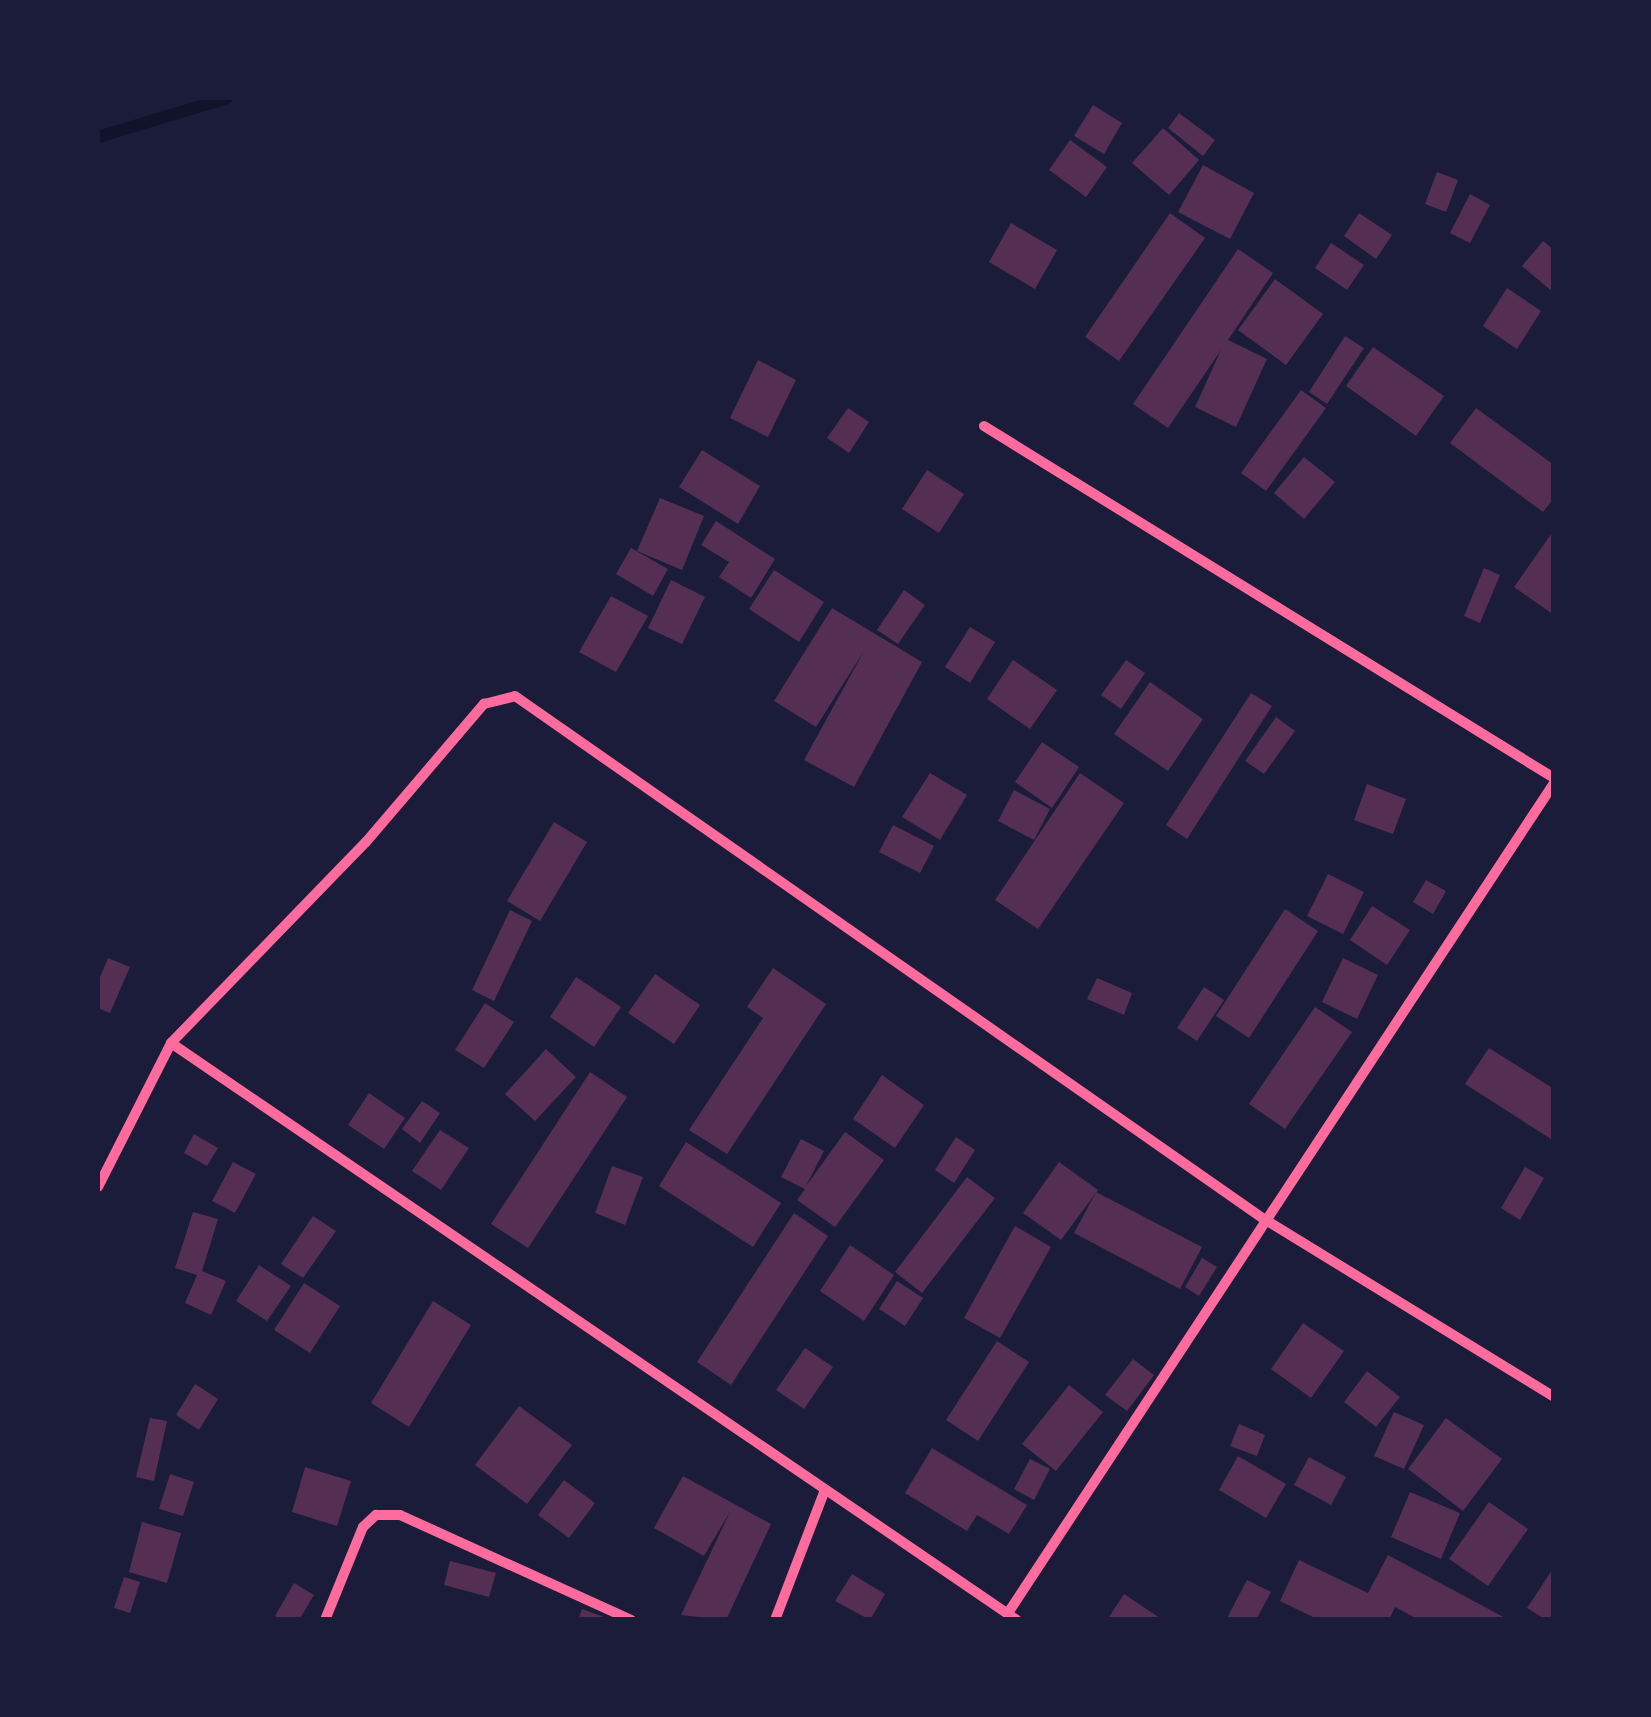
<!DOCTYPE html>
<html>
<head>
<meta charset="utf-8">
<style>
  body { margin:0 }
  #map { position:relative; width:1651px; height:1717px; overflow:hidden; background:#1b1b3a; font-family:Quicksand,sans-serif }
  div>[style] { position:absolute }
  .stream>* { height:12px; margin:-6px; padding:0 6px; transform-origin:6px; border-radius:6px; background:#12122b }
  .building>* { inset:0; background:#542f53 }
  .minor>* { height:10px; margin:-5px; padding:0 5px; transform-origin:5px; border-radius:5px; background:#ff6b9d }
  span { translate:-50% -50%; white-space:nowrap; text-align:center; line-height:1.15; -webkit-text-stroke:9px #1b1b3a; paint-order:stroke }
  .frame { position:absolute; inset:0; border:100px solid #1b1b3a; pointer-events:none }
</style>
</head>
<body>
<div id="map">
  <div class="stream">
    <div style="left:98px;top:137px;width:135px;rotate:-16.8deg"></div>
  </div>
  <div class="building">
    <div style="clip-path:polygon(1093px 105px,1122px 123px,1104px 154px,1074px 136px)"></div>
    <div style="clip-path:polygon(1179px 113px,1215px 140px,1203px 156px,1168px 128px)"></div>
    <div style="clip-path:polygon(1163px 128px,1199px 160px,1169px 195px,1132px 163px)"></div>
    <div style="clip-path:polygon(1070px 140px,1107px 167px,1086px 197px,1049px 170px)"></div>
    <div style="clip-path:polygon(1203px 165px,1254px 193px,1230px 239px,1178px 212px)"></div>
    <div style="clip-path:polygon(1437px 172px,1458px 180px,1446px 212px,1425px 204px)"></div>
    <div style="clip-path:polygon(1470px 194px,1490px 205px,1470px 243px,1450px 233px)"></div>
    <div style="clip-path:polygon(1170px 213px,1205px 238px,1119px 361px,1085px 337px)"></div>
    <div style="clip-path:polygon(1359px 213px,1392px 235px,1376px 259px,1344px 236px)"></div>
    <div style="clip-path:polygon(1011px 223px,1057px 250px,1035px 289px,989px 262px)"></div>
    <div style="clip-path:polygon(1543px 241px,1554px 250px,1554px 293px,1522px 266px)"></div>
    <div style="clip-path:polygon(1331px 243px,1364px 265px,1347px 290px,1315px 268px)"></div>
    <div style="clip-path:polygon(1238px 249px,1273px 273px,1228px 340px,1267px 359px,1236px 427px,1195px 407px,1221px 350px,1168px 428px,1133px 404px)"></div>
    <div style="clip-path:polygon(1275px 279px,1323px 314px,1286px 365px,1238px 330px)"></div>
    <div style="clip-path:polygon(1507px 288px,1541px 311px,1517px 349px,1483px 326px)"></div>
    <div style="clip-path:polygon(1345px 336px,1364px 348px,1327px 404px,1309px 392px)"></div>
    <div style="clip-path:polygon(1373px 347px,1444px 396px,1416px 436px,1346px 386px)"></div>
    <div style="clip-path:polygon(758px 360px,796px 380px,768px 437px,730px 418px)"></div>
    <div style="clip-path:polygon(1301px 390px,1326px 408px,1266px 491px,1241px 473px)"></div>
    <div style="clip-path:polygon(848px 408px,869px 422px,849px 453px,827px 438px)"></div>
    <div style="clip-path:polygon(1476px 408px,1554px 465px,1554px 498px,1543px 512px,1450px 443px)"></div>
    <div style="clip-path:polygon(702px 450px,760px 486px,738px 524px,679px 487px)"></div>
    <div style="clip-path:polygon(1304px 457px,1335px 482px,1304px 519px,1274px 493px)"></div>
    <div style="clip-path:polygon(927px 470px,964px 494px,939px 533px,902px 509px)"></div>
    <div style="clip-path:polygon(660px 498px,704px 516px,682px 570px,637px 551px)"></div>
    <div style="clip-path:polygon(716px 521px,775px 559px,751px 598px,719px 577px,729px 562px,701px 545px)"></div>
    <div style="clip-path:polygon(1554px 530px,1554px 615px,1514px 587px)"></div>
    <div style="clip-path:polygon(631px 548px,668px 569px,653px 596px,616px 574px)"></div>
    <div style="clip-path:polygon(1484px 568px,1500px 575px,1480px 623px,1464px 616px)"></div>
    <div style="clip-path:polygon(774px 570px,824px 602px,799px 642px,749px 609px)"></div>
    <div style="clip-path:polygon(671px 580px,705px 597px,682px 644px,648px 628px)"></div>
    <div style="clip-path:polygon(904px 590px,925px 605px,898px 644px,877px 630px)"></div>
    <div style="clip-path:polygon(611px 596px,648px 616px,616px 672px,579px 652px)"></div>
    <div style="clip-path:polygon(832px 608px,922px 662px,854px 787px,804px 760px,864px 651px,816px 727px,774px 701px)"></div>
    <div style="clip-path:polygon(970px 627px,995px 642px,970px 683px,945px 667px)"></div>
    <div style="clip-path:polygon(1013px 660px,1057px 690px,1030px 729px,987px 699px)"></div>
    <div style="clip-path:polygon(1126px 660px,1145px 673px,1121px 709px,1101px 695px)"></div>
    <div style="clip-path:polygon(1150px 682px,1203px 719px,1168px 771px,1114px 734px)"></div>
    <div style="clip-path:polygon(1251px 693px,1272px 706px,1187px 839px,1166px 825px)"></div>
    <div style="clip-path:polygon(1276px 717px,1295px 731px,1264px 774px,1245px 761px)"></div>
    <div style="clip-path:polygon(1042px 742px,1079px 767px,1052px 808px,1015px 782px)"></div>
    <div style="clip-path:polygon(930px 773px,967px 795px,940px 840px,902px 817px)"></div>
    <div style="clip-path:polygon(1080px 773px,1124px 803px,1038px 929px,995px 900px)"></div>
    <div style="clip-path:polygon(1367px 784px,1406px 799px,1393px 834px,1354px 820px)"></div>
    <div style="clip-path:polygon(1014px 790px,1050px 809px,1034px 840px,998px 821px)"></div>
    <div style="clip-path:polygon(554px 822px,587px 842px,540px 921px,507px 901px)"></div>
    <div style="clip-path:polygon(893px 825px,934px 846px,920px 873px,879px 852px)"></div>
    <div style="clip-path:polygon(1328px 874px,1364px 892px,1343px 934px,1307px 916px)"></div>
    <div style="clip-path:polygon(1426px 880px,1446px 891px,1433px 914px,1413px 902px)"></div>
    <div style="clip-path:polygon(1372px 906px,1410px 930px,1387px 965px,1350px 940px)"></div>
    <div style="clip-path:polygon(1285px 909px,1318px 931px,1249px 1038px,1216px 1016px)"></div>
    <div style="clip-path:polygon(510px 910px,532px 921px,494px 1001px,472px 990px)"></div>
    <div style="clip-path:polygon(108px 958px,130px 967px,110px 1013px,98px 1008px,98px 982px)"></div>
    <div style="clip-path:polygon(1343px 958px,1378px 975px,1357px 1019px,1322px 1002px)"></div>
    <div style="clip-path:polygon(773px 968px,826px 1004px,727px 1154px,689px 1130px,763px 1018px,747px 1007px)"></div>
    <div style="clip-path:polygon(655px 974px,700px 1005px,674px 1044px,628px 1013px)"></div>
    <div style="clip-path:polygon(576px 977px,621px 1007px,594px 1047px,550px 1017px)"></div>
    <div style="clip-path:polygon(1097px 978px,1132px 993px,1124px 1015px,1087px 999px)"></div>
    <div style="clip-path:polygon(1204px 987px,1224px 1000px,1197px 1041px,1177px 1028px)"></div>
    <div style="clip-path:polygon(485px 1003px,514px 1022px,484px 1068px,455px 1050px)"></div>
    <div style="clip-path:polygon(1315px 1007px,1352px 1032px,1285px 1129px,1249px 1104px)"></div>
    <div style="clip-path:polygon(1489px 1048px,1554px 1089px,1554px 1141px,1465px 1084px)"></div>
    <div style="clip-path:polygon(546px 1049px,576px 1077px,535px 1121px,505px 1094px)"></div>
    <div style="clip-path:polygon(590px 1072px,627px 1097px,528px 1248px,491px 1224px)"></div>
    <div style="clip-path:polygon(882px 1075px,924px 1105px,895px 1148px,853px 1119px)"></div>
    <div style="clip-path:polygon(369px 1093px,405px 1118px,384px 1149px,348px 1125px)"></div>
    <div style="clip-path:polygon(422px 1101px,440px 1113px,420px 1143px,402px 1129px)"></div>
    <div style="clip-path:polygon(440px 1130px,469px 1148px,441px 1190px,412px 1171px)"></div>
    <div style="clip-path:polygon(845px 1132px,884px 1160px,835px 1227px,797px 1200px,805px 1189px,781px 1177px,801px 1139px,824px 1151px,806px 1186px)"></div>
    <div style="clip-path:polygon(194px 1134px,218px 1148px,207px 1166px,184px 1153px)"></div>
    <div style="clip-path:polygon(956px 1137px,975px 1150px,954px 1183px,935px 1170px)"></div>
    <div style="clip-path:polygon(686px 1142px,781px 1203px,753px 1247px,659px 1186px)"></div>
    <div style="clip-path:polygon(233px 1162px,256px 1174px,235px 1213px,212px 1201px)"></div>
    <div style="clip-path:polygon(1059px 1162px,1098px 1190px,1061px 1240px,1023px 1213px)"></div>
    <div style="clip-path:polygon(612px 1166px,643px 1177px,625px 1225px,595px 1213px)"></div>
    <div style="clip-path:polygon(1525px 1167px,1544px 1178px,1520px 1220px,1501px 1208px)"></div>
    <div style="clip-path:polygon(967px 1177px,995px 1198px,922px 1293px,895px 1272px)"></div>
    <div style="clip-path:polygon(1096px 1192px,1202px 1247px,1180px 1289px,1074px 1233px)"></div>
    <div style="clip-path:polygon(193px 1212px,218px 1219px,202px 1271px,226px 1281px,211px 1315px,185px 1303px,197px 1275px,175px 1268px)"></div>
    <div style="clip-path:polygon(794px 1213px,828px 1236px,731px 1385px,697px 1362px)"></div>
    <div style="clip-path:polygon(313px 1216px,336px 1231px,303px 1278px,281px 1264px)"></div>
    <div style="clip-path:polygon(1015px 1226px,1051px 1247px,1000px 1338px,964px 1318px)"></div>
    <div style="clip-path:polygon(850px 1245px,894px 1275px,864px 1321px,820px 1291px)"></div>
    <div style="clip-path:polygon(1202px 1258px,1217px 1267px,1199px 1296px,1185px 1287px)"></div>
    <div style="clip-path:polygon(259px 1265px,291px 1286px,267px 1321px,236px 1301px)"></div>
    <div style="clip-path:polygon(897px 1281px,923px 1298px,905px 1326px,879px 1309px)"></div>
    <div style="clip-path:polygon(304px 1283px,340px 1306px,310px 1353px,274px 1330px)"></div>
    <div style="clip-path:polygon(433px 1301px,471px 1325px,409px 1427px,371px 1403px)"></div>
    <div style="clip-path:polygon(1303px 1323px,1344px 1351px,1311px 1398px,1271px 1369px)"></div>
    <div style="clip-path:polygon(997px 1341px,1029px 1362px,978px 1441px,946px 1420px)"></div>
    <div style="clip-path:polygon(805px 1348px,833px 1367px,804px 1409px,776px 1390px)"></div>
    <div style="clip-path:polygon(1133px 1359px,1154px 1375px,1127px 1411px,1105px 1395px)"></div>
    <div style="clip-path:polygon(1367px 1371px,1400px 1397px,1376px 1427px,1344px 1402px)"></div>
    <div style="clip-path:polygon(195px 1384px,218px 1399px,199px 1430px,176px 1415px)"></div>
    <div style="clip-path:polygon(1069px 1385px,1103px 1412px,1056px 1471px,1022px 1444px)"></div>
    <div style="clip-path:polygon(519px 1406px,572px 1445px,527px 1504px,475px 1465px)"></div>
    <div style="clip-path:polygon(1394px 1412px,1424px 1425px,1404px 1469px,1374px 1456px)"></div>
    <div style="clip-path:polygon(150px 1418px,167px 1421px,154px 1481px,136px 1477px)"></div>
    <div style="clip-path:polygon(1446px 1418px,1502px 1459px,1463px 1511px,1408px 1469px)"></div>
    <div style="clip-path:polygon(1239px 1424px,1265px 1435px,1257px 1456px,1230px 1446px)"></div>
    <div style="clip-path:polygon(932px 1448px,1027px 1505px,1009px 1534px,977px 1515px,967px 1531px,905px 1493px)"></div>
    <div style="clip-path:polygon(1238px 1456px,1286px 1484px,1266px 1518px,1219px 1490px)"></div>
    <div style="clip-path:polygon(1309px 1457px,1346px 1477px,1331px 1505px,1294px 1485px)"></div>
    <div style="clip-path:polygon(1030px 1459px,1050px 1469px,1034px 1500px,1014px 1489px)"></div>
    <div style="clip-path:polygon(305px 1467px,351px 1481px,337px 1526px,292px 1512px)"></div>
    <div style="clip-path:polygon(170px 1474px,194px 1482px,183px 1516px,159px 1509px)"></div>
    <div style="clip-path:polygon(683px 1476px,771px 1524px,726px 1620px,681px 1615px,730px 1512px,704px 1556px,654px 1528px)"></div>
    <div style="clip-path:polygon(564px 1480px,595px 1503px,569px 1538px,538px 1515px)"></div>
    <div style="clip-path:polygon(1410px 1492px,1460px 1513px,1441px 1559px,1391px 1537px)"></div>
    <div style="clip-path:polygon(1489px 1502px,1528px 1529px,1488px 1586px,1449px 1559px)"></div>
    <div style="clip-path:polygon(142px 1522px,181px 1533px,167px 1583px,129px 1572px)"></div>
    <div style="clip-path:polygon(1388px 1555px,1509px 1620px,1419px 1620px,1395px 1607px,1389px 1620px,1319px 1620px,1280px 1601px,1299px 1560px,1368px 1593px)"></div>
    <div style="clip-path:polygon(450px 1561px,496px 1573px,489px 1597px,444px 1585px)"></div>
    <div style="clip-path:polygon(1554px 1567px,1554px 1614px,1546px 1620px,1527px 1608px)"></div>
    <div style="clip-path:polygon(852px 1574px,885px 1594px,870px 1620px,835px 1601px)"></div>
    <div style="clip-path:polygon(124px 1577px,140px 1582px,130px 1613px,114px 1608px)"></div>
    <div style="clip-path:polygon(1247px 1580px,1271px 1592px,1256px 1620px,1226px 1620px)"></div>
    <div style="clip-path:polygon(294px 1583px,314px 1595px,299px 1620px,281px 1620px,275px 1616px)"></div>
    <div style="clip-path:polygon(1124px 1594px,1163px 1620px,1107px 1620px)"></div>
    <div style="clip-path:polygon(582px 1609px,609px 1619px,609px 1620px,578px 1620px)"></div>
  </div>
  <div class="minor">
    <div style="left:984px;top:426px;width:670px;rotate:31.7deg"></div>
    <div style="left:171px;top:1043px;width:1024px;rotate:34.3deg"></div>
    <div style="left:98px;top:1187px;width:161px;rotate:-63.1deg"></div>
    <div style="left:171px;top:1043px;width:280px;rotate:-45.9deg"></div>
    <div style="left:366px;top:842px;width:182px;rotate:-49.5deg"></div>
    <div style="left:484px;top:704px;width:32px;rotate:-14deg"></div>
    <div style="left:515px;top:696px;width:914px;rotate:34.93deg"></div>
    <div style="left:1264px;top:1219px;width:340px;rotate:31.5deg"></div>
    <div style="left:1008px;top:1613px;width:993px;rotate:-56.66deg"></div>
    <div style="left:325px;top:1620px;width:100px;rotate:-67.8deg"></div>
    <div style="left:363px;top:1527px;width:18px;rotate:-43deg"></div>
    <div style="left:376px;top:1515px;width:24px"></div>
    <div style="left:400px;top:1515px;width:254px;rotate:24.4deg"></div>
    <div style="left:775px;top:1620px;width:139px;rotate:-69deg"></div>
  </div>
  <div class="frame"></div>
</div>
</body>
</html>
